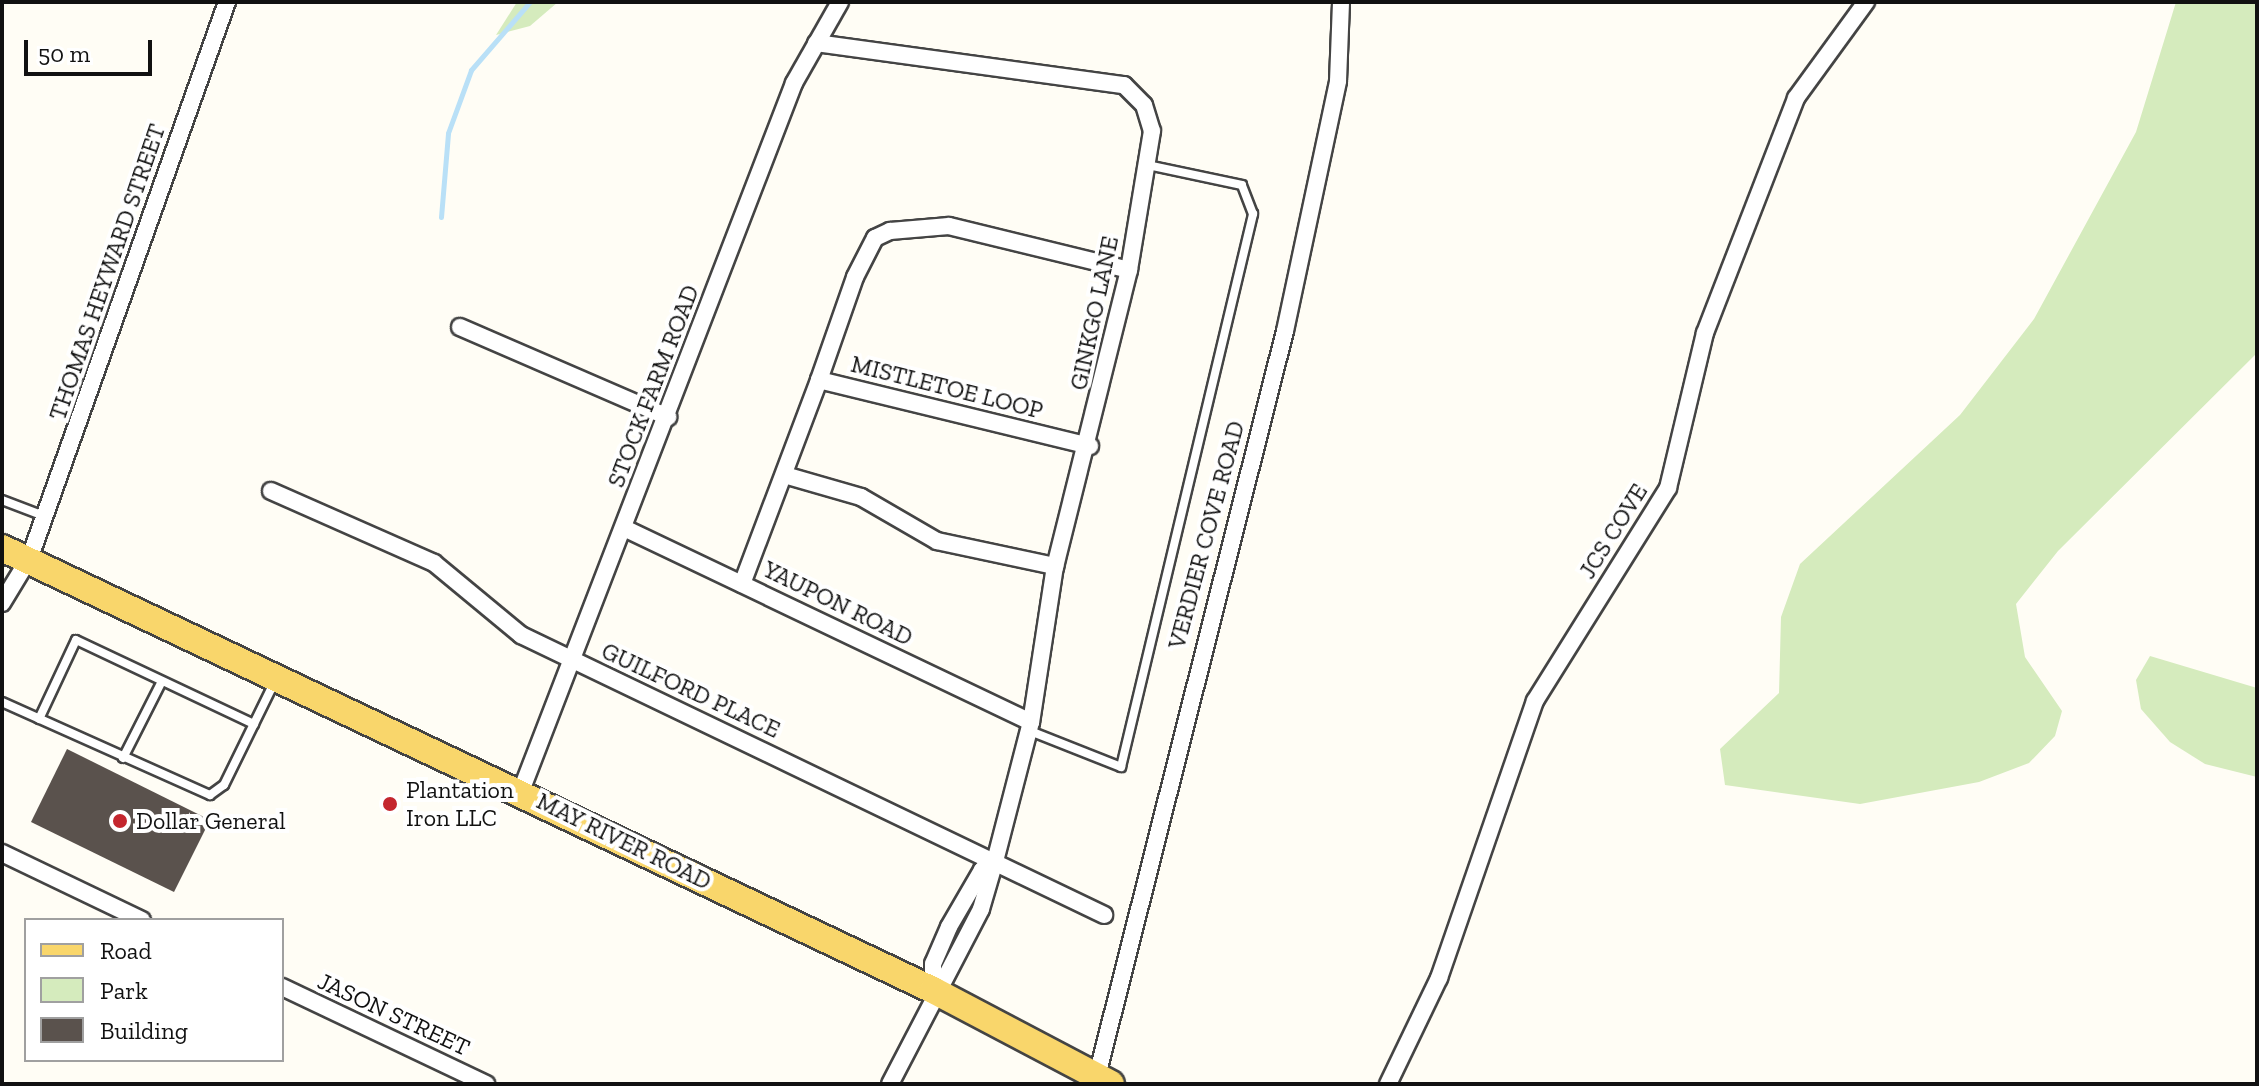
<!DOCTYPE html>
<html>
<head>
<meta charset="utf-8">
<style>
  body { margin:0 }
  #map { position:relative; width:2259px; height:1086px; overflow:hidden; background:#fffdf5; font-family:"Zilla Slab",serif }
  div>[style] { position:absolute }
  .green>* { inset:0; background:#d5ebbd }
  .stream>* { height:5px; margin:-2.5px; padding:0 2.5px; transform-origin:2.5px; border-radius:2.5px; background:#b9e0f7 }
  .building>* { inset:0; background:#5a524d }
  .roads { filter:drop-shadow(2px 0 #444) drop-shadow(-2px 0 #444) drop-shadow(0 2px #444) drop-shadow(0 -2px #444) }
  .lane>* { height:8px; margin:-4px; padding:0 4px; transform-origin:4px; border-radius:4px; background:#fff }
  .street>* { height:16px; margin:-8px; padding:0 8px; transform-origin:8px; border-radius:8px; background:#fff }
  .primary>* { height:26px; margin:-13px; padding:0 13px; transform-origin:13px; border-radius:13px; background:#f9d66b }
  .dots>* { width:22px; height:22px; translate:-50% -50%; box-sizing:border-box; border:4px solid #fff; border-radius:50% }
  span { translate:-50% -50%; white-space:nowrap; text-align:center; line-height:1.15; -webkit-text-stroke:8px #fff; paint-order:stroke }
  .street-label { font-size:24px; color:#111 }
  .poi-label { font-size:24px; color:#111 }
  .left { translate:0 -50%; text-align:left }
  .frame { position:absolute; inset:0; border:4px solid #111; pointer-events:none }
  .legend { position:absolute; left:24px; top:918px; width:260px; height:144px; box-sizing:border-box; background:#fff; border:2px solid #a0a0a0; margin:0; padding:10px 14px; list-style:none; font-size:24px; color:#111 }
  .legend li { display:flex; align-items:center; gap:16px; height:40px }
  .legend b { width:40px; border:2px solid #a0a0a0 }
  .scale { position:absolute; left:24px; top:40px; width:128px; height:36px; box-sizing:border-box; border:4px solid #111; border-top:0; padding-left:10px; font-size:24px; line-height:28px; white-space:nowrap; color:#111; -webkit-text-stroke:6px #fff; paint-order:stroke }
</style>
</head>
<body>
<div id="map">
  <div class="green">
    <div style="clip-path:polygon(517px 2px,558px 2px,530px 26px,496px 35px)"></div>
    <div style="clip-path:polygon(2176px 2px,2257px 2px,2257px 353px,2058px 551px,2016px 604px,2025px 657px,2062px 711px,2055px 736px,2029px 763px,1979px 782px,1860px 804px,1725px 785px,1720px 749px,1779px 693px,1781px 617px,1800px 564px,1960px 415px,2034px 319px,2136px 132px)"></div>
    <div style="clip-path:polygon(2150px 656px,2257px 688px,2257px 777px,2205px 764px,2170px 742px,2141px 709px,2136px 680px)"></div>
  </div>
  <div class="stream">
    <div style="left:441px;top:217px;width:84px;rotate:-85.2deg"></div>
    <div style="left:448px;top:133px;width:67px;rotate:-69.9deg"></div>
    <div style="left:471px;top:70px;width:90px;rotate:-49.1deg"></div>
  </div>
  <div class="building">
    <div style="clip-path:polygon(67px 749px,210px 820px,174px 892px,31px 822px)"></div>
  </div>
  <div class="roads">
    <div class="lane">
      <div style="left:2px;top:500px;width:45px;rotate:20.9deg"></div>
      <div style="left:2px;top:702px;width:228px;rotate:24.1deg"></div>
      <div style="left:210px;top:795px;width:17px;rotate:-36deg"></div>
      <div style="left:224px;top:785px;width:114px;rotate:-63.9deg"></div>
      <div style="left:39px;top:719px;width:87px;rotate:-64.9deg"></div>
      <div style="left:76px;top:640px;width:197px;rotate:25.3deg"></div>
      <div style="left:1030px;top:731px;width:98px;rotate:21.6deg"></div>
      <div style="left:1121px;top:767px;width:569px;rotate:-76.57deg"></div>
      <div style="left:1253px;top:214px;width:31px;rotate:-111deg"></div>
      <div style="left:1242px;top:185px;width:96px;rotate:-168deg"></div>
      <div style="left:123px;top:758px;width:86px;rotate:-63.1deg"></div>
    </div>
    <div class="street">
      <div style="left:816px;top:43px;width:311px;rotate:7.8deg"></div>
      <div style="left:1124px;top:85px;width:28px;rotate:45deg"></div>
      <div style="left:1144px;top:105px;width:27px;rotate:73deg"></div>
      <div style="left:1152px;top:131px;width:141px;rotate:99.4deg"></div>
      <div style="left:1129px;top:270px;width:305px;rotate:104deg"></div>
      <div style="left:1055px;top:566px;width:158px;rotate:98.7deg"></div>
      <div style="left:1031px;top:722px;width:144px;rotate:104.5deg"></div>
      <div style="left:460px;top:327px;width:227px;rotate:23.4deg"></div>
      <div style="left:819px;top:380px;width:109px;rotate:-70.7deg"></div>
      <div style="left:855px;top:277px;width:44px;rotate:-62.9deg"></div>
      <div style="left:875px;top:238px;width:17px;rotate:-25deg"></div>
      <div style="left:890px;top:231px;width:59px;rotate:-4.8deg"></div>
      <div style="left:949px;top:226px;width:185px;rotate:13.7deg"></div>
      <div style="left:788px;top:476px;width:76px;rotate:16deg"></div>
      <div style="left:861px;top:497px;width:88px;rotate:30.1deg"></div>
      <div style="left:937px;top:541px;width:121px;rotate:12deg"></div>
      <div style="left:271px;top:491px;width:178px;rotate:23.8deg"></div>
      <div style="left:434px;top:563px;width:113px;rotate:39.6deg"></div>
      <div style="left:521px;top:635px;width:647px;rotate:25.65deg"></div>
      <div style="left:624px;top:528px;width:451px;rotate:25.5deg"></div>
      <div style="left:742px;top:584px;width:218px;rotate:-69.3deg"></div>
      <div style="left:819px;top:380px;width:279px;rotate:13.7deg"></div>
      <div style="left:2px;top:603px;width:54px;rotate:-58.7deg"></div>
      <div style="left:30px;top:557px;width:589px;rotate:-70.46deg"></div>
      <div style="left:521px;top:791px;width:759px;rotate:-68.91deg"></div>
      <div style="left:794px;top:83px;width:93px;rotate:-60.4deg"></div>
      <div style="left:2px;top:853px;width:155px;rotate:25.6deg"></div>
      <div style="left:282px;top:987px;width:226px;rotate:25.4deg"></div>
      <div style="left:1097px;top:1076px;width:768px;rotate:-75.84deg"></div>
      <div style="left:1285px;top:331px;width:256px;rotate:-78deg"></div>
      <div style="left:1338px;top:81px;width:79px;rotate:-87.8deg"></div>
      <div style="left:890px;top:1084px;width:197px;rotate:-62.5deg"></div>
      <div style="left:981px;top:909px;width:50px;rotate:-73.7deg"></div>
      <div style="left:995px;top:861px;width:16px;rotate:145deg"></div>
      <div style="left:982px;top:870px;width:66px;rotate:120.1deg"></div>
      <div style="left:949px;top:927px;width:40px;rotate:113.4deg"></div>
      <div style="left:933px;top:964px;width:26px;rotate:90deg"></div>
      <div style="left:1388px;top:1084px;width:118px;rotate:-64.3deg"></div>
      <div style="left:1439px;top:978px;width:293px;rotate:-70.9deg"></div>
      <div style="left:1535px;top:701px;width:251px;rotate:-58deg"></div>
      <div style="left:1668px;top:488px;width:159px;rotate:-76.6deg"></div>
      <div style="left:1705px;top:333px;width:252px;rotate:-68.8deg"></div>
      <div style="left:1796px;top:98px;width:119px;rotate:-53.9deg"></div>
    </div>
    <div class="primary">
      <div style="left:2px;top:548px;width:1031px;rotate:25.4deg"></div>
      <div style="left:933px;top:990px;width:201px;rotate:27.8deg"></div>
    </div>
  </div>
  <div class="dots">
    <div style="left:390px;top:804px;background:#c4262e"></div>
    <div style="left:120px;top:821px;background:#c4262e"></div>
  </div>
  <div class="street-label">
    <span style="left:107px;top:272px;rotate:-71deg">THOMAS HEYWARD STREET</span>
    <span style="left:1094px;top:313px;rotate:-78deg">GINKGO LANE</span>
    <span style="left:653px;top:386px;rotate:-69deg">STOCK FARM ROAD</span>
    <span style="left:947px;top:387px;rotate:14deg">MISTLETOE LOOP</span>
    <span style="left:1613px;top:531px;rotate:-58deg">JCS COVE</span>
    <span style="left:1206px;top:535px;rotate:-75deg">VERDIER COVE ROAD</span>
    <span style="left:838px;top:603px;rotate:26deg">YAUPON ROAD</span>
    <span style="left:691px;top:690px;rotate:25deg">GUILFORD PLACE</span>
    <span style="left:624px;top:841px;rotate:26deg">MAY RIVER ROAD</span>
    <span style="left:394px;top:1014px;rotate:25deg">JASON STREET</span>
  </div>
  <div class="poi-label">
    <span class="left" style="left:406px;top:804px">Plantation<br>Iron LLC</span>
    <span class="left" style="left:136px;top:821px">Dollar General</span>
  </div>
  <div class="frame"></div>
  <ul class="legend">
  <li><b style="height:10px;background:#f9d66b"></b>Road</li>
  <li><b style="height:22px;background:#d5ebbd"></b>Park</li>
  <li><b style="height:22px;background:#5a524d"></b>Building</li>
  </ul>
  <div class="scale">50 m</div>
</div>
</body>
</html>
